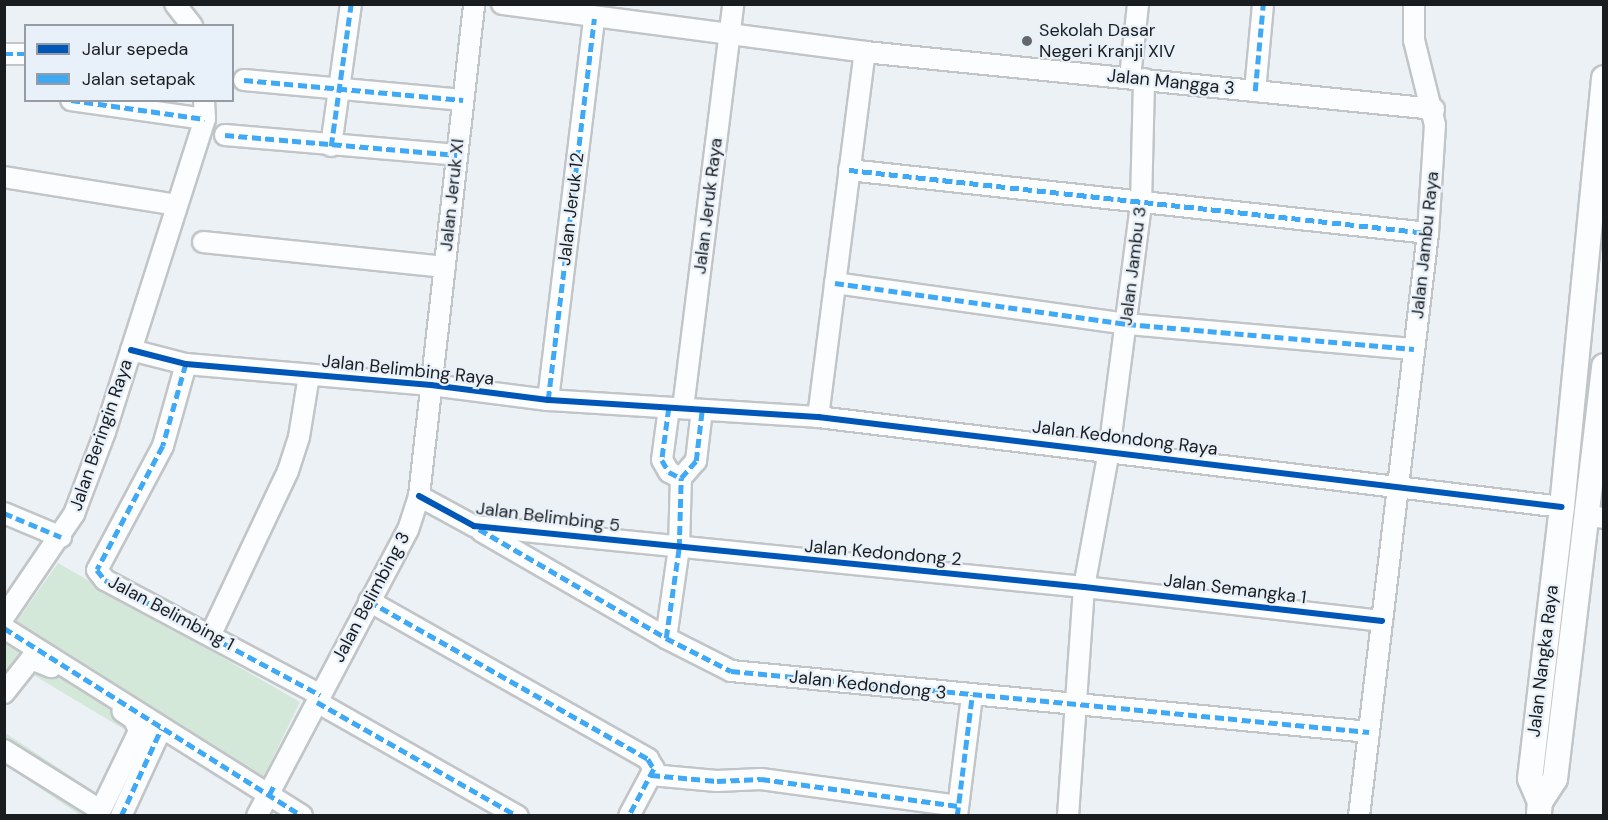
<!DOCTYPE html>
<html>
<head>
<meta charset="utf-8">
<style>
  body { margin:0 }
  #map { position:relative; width:1608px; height:820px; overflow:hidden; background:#ecf1f5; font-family:"DM Sans",sans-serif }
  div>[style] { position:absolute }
  .green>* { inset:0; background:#d4e8da }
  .roads { filter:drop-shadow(2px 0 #c1c5c8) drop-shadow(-2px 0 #c1c5c8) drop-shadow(0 2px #c1c5c8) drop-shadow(0 -2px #c1c5c8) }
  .minor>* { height:20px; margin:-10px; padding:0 10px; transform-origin:10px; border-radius:10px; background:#fcfdfe }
  .tertiary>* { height:24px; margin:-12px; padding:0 12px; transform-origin:12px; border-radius:12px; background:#fcfdfe }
  .quiet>* { height:4.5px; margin-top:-2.25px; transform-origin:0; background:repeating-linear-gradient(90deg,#3fa9f5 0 9px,transparent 0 13.5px) }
  .cycleway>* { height:6px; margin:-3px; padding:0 3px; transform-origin:3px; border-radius:3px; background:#0057b8 }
  .dots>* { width:16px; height:16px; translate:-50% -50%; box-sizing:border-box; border:3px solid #e8f1f9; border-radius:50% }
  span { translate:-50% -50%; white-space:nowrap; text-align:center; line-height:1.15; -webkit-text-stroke:4.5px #e8f1f9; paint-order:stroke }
  .poi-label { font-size:18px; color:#1a1d20 }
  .left { translate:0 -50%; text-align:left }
  .street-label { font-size:18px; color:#1a1d20 }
  .frame { position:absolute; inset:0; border:6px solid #1a1d20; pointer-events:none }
  .legend { position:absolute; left:24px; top:24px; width:210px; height:78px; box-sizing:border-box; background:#e8f1f9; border:2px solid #969ca2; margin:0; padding:8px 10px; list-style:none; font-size:18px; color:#1a1d20 }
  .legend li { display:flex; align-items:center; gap:12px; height:30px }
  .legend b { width:30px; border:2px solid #969ca2 }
</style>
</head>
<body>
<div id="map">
  <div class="green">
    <div style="clip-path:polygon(58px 563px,300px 702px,263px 778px,14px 625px)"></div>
    <div style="clip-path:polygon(5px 635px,27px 650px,5px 685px)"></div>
    <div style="clip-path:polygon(34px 660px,135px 723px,132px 734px,25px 670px)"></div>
    <div style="clip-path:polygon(4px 732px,101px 796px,92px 815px,80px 815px,5px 765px)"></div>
  </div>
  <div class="roads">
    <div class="minor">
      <div style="left:175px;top:4px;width:28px;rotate:52deg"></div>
      <div style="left:502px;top:4px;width:366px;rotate:7.5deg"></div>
      <div style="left:865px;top:52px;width:572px;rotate:5.72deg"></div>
      <div style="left:4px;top:54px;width:22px"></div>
      <div style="left:1130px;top:77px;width:73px;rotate:-83.7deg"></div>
      <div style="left:244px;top:80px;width:220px;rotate:5.2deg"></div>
      <div style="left:1255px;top:91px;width:87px;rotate:-84.7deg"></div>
      <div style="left:71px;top:100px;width:135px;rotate:8.1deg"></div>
      <div style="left:225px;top:135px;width:233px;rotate:4.9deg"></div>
      <div style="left:331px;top:146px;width:143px;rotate:-82deg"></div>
      <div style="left:849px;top:170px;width:582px;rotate:6.21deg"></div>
      <div style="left:4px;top:177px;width:174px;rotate:9.2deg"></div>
      <div style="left:203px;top:242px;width:243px;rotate:5.9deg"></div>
      <div style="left:835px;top:283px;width:295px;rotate:8deg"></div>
      <div style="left:1127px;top:324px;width:288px;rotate:5deg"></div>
      <div style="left:131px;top:350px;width:57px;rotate:14.3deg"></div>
      <div style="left:186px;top:364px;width:246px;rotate:4.9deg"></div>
      <div style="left:431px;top:385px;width:118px;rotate:7.3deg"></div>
      <div style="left:548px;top:400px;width:271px;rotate:3.6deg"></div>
      <div style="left:818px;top:417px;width:749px;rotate:6.9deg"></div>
      <div style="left:186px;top:364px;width:85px;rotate:105.7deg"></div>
      <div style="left:163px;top:446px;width:140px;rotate:118deg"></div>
      <div style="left:97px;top:570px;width:13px;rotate:51deg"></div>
      <div style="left:105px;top:580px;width:244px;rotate:28.1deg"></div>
      <div style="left:548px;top:400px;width:384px;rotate:-83.1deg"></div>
      <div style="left:669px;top:408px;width:52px;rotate:97.7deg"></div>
      <div style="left:662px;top:460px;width:14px;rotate:60deg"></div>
      <div style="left:669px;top:472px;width:13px;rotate:27deg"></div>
      <div style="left:683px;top:408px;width:407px;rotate:-82.9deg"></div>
      <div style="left:818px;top:417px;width:368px;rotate:-82.7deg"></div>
      <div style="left:419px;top:496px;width:63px;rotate:28.6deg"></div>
      <div style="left:474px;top:526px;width:613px;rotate:5.71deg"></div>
      <div style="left:1084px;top:587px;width:300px;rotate:6.5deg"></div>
      <div style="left:4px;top:513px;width:62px;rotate:22.8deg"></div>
      <div style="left:1588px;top:516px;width:16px;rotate:7deg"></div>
      <div style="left:481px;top:531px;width:214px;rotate:30deg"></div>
      <div style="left:666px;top:638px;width:73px;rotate:26.9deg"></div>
      <div style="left:731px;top:671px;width:641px;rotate:5.46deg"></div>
      <div style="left:369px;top:601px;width:321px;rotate:29.5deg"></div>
      <div style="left:648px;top:759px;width:12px;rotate:59deg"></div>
      <div style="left:654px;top:769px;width:53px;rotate:118deg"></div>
      <div style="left:4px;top:617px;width:125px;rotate:-55.8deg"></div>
      <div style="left:74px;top:514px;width:88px;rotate:-69.3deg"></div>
      <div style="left:105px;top:432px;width:329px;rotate:-72.3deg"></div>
      <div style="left:205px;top:119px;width:19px;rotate:-93deg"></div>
      <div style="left:4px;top:628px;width:352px;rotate:32.2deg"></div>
      <div style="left:211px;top:634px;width:180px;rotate:-64.7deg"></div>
      <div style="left:288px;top:471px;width:36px;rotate:-72deg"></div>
      <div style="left:299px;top:437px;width:63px;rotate:-80.8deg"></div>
      <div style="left:666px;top:638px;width:91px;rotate:-81.8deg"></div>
      <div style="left:679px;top:548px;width:70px;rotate:-88.4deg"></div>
      <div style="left:681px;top:478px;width:23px;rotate:-49deg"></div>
      <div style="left:696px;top:461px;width:51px;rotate:-83.3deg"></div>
      <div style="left:4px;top:693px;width:43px;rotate:-51.5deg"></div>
      <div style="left:31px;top:659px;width:22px;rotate:22deg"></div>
      <div style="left:317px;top:702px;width:231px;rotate:29.6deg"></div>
      <div style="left:4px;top:750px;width:113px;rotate:32deg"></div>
      <div style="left:651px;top:775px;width:66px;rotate:5.2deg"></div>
      <div style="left:717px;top:781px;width:44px;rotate:-2.6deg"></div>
      <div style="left:761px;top:779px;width:199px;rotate:7.8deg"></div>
      <div style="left:98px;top:816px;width:94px;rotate:-64.2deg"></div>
      <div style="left:139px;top:731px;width:13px;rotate:-113deg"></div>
      <div style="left:134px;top:719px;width:14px;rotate:-146deg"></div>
      <div style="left:121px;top:816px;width:96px;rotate:-65.3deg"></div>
      <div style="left:257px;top:816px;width:323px;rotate:-62.2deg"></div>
      <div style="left:408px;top:530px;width:36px;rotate:-72deg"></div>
      <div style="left:419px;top:496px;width:495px;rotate:-83.6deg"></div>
      <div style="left:957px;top:816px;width:122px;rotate:-82.9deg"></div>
      <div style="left:1068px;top:816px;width:230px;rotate:-86deg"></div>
      <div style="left:1084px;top:587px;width:138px;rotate:-79.6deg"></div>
      <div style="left:1109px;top:451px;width:249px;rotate:-82.6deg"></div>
      <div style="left:1141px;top:204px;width:125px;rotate:-88.6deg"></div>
      <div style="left:1359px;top:816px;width:587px;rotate:-83.25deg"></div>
      <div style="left:1428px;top:233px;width:108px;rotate:-86.3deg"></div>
      <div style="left:1435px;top:125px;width:88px;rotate:-103.9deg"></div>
      <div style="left:1414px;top:40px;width:36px;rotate:-90deg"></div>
    </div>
    <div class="tertiary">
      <div style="left:1540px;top:802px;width:25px;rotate:-113deg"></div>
      <div style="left:1530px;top:779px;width:274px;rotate:-83.3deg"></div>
      <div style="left:1562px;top:507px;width:431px;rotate:-84.4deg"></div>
      <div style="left:1539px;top:813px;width:11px;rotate:-85deg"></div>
      <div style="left:1540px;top:802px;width:27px;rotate:-57deg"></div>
      <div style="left:1555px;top:779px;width:416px;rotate:-83.2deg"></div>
    </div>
  </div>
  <div class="quiet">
    <div style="left:4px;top:54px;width:22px"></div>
    <div style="left:244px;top:80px;width:220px;rotate:5.2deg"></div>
    <div style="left:1255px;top:91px;width:87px;rotate:-84.7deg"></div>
    <div style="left:71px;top:100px;width:135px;rotate:8.1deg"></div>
    <div style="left:225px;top:135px;width:233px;rotate:4.9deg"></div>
    <div style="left:331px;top:146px;width:143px;rotate:-82deg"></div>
    <div style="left:849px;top:170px;width:582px;rotate:6.21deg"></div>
    <div style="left:835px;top:283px;width:295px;rotate:8deg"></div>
    <div style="left:1127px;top:324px;width:288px;rotate:5deg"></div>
    <div style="left:186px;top:364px;width:85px;rotate:105.7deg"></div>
    <div style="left:163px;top:446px;width:140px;rotate:118deg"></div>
    <div style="left:97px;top:570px;width:13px;rotate:51deg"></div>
    <div style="left:105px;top:580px;width:244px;rotate:28.1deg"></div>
    <div style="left:548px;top:400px;width:384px;rotate:-83.1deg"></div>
    <div style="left:669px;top:408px;width:52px;rotate:97.7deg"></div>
    <div style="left:662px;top:460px;width:14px;rotate:60deg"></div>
    <div style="left:669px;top:472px;width:13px;rotate:27deg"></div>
    <div style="left:4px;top:513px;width:62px;rotate:22.8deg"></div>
    <div style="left:479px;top:529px;width:216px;rotate:30.2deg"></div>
    <div style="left:666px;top:638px;width:73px;rotate:26.9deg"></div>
    <div style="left:731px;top:671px;width:641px;rotate:5.46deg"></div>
    <div style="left:369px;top:601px;width:321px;rotate:29.5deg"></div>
    <div style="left:648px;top:759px;width:12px;rotate:59deg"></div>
    <div style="left:654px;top:769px;width:53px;rotate:118deg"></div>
    <div style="left:4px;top:628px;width:352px;rotate:32.2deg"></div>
    <div style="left:666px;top:638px;width:91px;rotate:-81.8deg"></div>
    <div style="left:679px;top:548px;width:70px;rotate:-88.4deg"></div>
    <div style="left:681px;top:478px;width:23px;rotate:-49deg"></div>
    <div style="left:696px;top:461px;width:51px;rotate:-83.3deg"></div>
    <div style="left:317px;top:702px;width:231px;rotate:29.6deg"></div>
    <div style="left:651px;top:775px;width:66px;rotate:5.2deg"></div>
    <div style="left:717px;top:781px;width:44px;rotate:-2.6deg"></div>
    <div style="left:761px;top:779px;width:199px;rotate:7.8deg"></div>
    <div style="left:269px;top:795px;width:13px;rotate:-63deg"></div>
    <div style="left:121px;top:816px;width:96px;rotate:-65.3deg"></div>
    <div style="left:957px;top:816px;width:122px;rotate:-82.9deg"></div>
  </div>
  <div class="cycleway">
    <div style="left:131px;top:350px;width:57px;rotate:14.3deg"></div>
    <div style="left:186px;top:364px;width:246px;rotate:4.9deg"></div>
    <div style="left:431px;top:385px;width:118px;rotate:7.3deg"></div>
    <div style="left:548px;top:400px;width:271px;rotate:3.6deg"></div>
    <div style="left:818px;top:417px;width:749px;rotate:6.9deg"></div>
    <div style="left:419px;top:496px;width:63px;rotate:28.6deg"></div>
    <div style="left:474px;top:526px;width:613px;rotate:5.71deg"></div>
    <div style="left:1084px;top:587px;width:300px;rotate:6.5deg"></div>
  </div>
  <div class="dots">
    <div style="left:1027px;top:41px;background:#64676b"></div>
  </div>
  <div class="poi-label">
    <span class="left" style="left:1039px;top:41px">Sekolah Dasar<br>Negeri Kranji XIV</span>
  </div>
  <div class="street-label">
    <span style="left:1171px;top:82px;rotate:6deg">Jalan Mangga 3</span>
    <span style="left:452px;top:195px;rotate:-84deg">Jalan Jeruk XI</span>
    <span style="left:708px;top:206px;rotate:-83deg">Jalan Jeruk Raya</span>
    <span style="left:571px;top:209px;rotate:-83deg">Jalan Jeruk 12</span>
    <span style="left:1425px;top:245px;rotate:-84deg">Jalan Jambu Raya</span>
    <span style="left:1133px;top:266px;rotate:-83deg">Jalan Jambu 3</span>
    <span style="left:408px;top:370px;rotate:6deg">Jalan Belimbing Raya</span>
    <span style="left:101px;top:435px;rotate:-71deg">Jalan Beringin Raya</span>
    <span style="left:1125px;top:438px;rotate:7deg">Jalan Kedondong Raya</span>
    <span style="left:548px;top:517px;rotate:7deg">Jalan Belimbing 5</span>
    <span style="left:883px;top:553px;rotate:5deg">Jalan Kedondong 2</span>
    <span style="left:1235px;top:589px;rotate:7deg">Jalan Semangka 1</span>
    <span style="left:371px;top:597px;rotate:-62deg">Jalan Belimbing 3</span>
    <span style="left:171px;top:613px;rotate:28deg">Jalan Belimbing 1</span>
    <span style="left:1543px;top:661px;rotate:-83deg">Jalan Nangka Raya</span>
    <span style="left:868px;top:685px;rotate:6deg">Jalan Kedondong 3</span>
  </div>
  <div class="frame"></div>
  <ul class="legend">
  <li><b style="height:8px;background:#0057b8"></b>Jalur sepeda</li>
  <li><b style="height:8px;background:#3fa9f5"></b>Jalan setapak</li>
  </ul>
</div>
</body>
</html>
